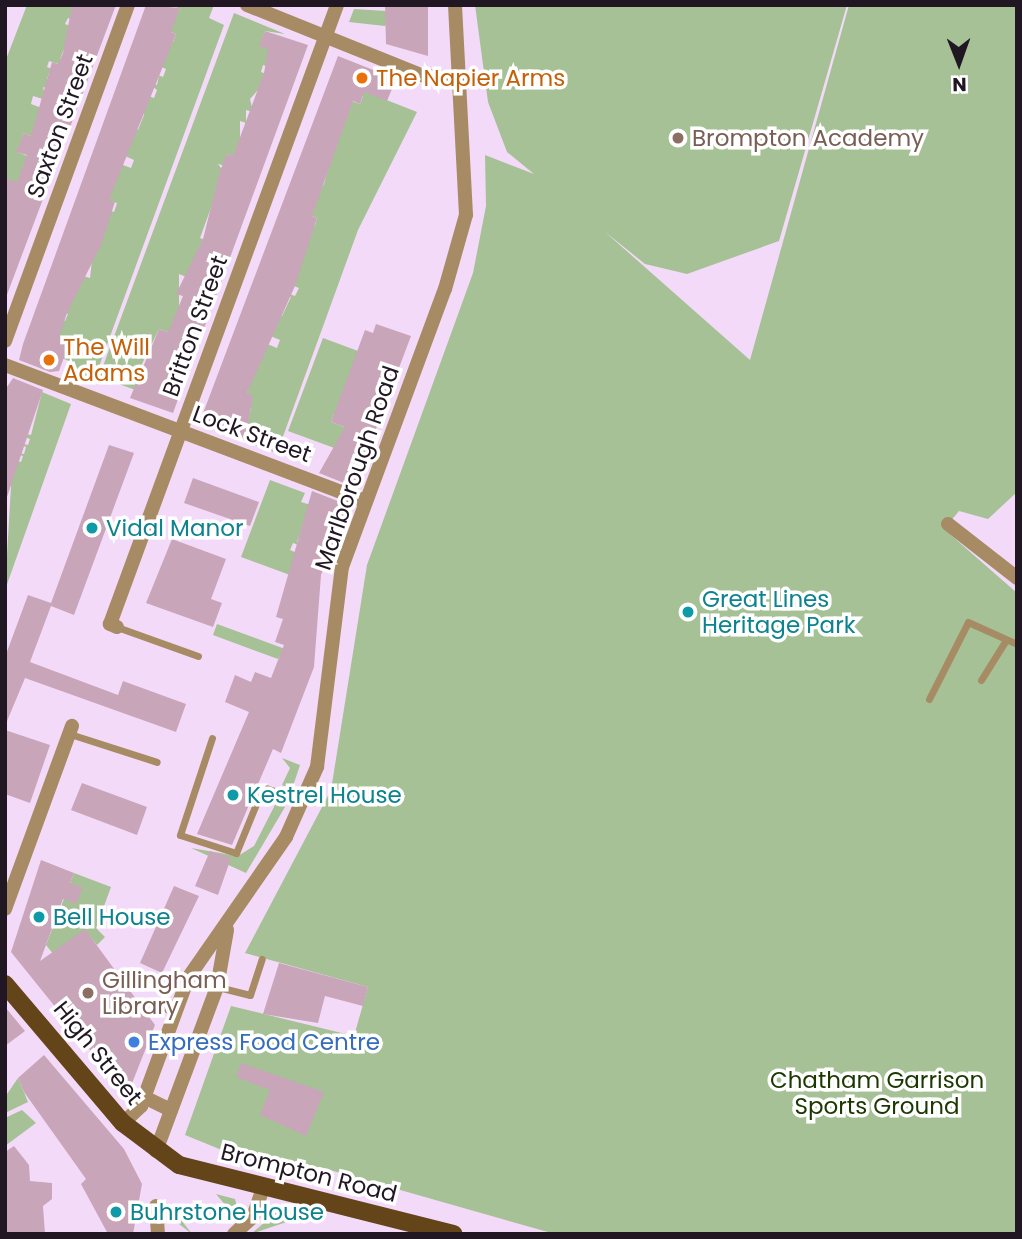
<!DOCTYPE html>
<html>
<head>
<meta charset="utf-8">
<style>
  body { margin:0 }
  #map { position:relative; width:1022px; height:1239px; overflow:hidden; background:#f4daf9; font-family:Poppins,sans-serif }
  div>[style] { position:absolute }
  .green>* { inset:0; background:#a5c195 }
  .building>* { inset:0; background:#c9a5b9 }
  .lane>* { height:7px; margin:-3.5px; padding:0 3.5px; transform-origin:3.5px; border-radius:3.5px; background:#a78b64 }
  .street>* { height:14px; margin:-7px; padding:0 7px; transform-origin:7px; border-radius:7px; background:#a78b64 }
  .primary>* { height:18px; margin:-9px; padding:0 9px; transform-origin:9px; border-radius:9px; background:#634519 }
  .dots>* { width:19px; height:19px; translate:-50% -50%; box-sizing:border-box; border:4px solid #fff; border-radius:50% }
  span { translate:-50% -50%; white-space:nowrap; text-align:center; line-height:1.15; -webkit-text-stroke:7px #fff; paint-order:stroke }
  .food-label { font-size:23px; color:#c56008 }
  .left { translate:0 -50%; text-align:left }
  .street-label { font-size:23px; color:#201722 }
  .education-label { font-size:23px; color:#785e54 }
  .culture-label { font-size:23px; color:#0d838f }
  .shop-label { font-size:23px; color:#366cbe }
  .park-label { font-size:23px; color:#1a3800 }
  .frame { position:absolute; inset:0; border:7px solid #201722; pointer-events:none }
  .north { position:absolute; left:924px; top:28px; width:70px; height:70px; -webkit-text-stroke:5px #fff; paint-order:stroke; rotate:179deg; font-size:19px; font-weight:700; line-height:28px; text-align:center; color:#201722 }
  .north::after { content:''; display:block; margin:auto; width:24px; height:32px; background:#201722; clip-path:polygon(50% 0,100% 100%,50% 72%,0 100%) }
</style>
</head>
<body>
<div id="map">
  <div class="green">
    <div style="clip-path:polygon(27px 5px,88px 5px,82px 23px,68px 18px,65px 24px,73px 27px,60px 59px,68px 67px,49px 61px,47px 67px,65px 74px,49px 73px,47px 79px,60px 84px,57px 93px,43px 87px,46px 100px,33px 96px,31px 104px,52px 112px,41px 140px,24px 133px,17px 152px,33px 158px,23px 166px,24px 185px,5px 181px,5px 62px)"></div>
    <div style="clip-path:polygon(172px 5px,214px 5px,209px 18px,224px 25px,93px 383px,71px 375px,75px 363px,61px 358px,51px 334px,57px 318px,65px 321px,68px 314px,59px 310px,73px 273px,90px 278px,98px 206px,114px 212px,117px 203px,108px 200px,115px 162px,131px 168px,134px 160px,125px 156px,127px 127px,138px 130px,144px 115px,140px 93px,154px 98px,157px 90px,144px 80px,157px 85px,159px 76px,147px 71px,163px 77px,166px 69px,150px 62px,160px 37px,173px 42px,176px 34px,162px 28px,180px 9px)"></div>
    <div style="clip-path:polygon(475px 5px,847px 5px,779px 241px,687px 274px,645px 264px,604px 231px,750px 360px,849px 5px,1017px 5px,1017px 492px,988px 519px,959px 511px,944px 529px,1017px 593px,1017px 1234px,555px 1234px,323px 1168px,234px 1155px,185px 1135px,231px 1006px,354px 1036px,368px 987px,245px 953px,331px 790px,367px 565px,473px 273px,486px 206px,485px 155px,534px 174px,507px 152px,488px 102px)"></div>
    <div style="clip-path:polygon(354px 9px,386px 11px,389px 20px,385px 26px,349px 22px)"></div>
    <div style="clip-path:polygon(234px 13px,285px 34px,265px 31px,260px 45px,277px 52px,274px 69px,263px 65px,261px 72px,271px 76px,260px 84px,265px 93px,258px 90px,250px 99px,253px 112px,246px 110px,246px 123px,240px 121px,240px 159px,227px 154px,226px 166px,218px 164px,224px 172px,200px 238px,210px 242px,189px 278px,179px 274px,179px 306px,187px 309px,168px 332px,159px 329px,141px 366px,163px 374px,144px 393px,99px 377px)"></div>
    <div style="clip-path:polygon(351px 86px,417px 112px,358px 230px,281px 442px,228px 421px,247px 423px,251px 408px,235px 402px,252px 401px,247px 393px,265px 343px,277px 348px,280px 340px,261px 332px,269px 311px,282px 316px,291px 297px,276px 289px,295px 296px,299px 288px,279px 280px,315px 225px,317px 218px,305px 213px,324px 184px,346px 99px,360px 104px,363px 96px)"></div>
    <div style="clip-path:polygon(323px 338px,377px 358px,355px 357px,353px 422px,334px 414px,331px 422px,350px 429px,337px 449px,288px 431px)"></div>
    <div style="clip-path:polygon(42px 392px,71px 404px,5px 590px,11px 486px,5px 479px,13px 475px,5px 472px,5px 458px,21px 462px,23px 456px,8px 451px,24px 454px,26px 447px,11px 441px,28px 445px,30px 439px,14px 432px,31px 435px)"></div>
    <div style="clip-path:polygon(270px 480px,305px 493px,301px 502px,311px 505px,297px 542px,309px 549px,293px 543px,290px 550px,307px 557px,290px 575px,241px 557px)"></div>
    <div style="clip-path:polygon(217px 624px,285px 649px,278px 659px,213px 635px)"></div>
    <div style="clip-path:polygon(282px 758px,300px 765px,292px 789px,282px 785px,290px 768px)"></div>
    <div style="clip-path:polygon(276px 803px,285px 807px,246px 873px,191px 848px,238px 856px,254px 846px)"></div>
    <div style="clip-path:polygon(74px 873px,111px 887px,96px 928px,105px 937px,97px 945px,85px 930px,54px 955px,46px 945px)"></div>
    <div style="clip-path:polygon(18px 1078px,28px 1102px,5px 1113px,5px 1097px)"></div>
    <div style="clip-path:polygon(22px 1110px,36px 1123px,5px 1146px,5px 1118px)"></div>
    <div style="clip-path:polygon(216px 1194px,235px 1199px,240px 1218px,238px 1220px)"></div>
    <div style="clip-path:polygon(162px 1199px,171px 1207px,192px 1234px,174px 1220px,162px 1225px)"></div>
    <div style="clip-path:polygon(281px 1210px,313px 1213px,251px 1234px,273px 1215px)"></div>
  </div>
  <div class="building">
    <div style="clip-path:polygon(72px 5px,116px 5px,5px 300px,5px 178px,17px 182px,27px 155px,16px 152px,24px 133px,31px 136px,52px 62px,58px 64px,63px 53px)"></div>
    <div style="clip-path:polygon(146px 5px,180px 8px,171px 32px,176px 34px,109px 200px,115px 202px,101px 245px,67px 313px,59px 337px,70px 341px,59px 371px,50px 372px,19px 360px,23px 344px)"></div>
    <div style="clip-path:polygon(385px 5px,428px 5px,428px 56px,386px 44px)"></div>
    <div style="clip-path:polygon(265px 31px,308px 45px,173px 413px,130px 398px,159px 329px,168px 332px,172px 323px,183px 296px,176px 294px,203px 239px,220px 171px,227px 154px,233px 156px,264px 73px,268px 49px,259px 46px)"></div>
    <div style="clip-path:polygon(338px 56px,396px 79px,387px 101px,364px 92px,360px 104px,353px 101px,312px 216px,317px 218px,295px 286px,247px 393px,253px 396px,248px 423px,284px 456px,199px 424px)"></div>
    <div style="clip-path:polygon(376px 324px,411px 336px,354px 487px,319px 473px,345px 427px,331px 422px,365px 330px,373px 333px)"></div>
    <div style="clip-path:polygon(13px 378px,43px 390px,7px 497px,5px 390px)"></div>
    <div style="clip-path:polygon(109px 445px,134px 453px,74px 615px,51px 606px,30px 662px,118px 695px,123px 681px,186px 704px,176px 732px,25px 678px,5px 726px,5px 657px,28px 595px,51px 603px)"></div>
    <div style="clip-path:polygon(193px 478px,259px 502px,250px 526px,184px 503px)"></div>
    <div style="clip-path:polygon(312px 491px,348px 505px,321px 575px,314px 667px,281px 753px,273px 749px,232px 845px,197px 834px,249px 712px,225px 702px,235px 675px,251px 682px,255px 672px,271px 678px,284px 645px,275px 642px,283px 619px,276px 617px)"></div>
    <div style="clip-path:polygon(172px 539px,226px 559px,211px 599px,222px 603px,213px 627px,146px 603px)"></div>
    <div style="clip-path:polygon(5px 730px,50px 745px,30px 803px,5px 794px)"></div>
    <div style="clip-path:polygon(82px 783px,147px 807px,137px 835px,71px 810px)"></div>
    <div style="clip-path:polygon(210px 851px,231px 858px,218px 895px,195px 886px)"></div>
    <div style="clip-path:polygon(41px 860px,74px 873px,70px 883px,83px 888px,76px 904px,63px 899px,40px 961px,85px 929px,155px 1025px,127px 1096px,11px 952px)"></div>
    <div style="clip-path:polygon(174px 886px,199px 896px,162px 973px,140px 963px)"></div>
    <div style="clip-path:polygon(279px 963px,368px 987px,363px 1006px,325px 996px,318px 1023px,263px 1014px)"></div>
    <div style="clip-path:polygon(5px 1007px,25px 1031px,5px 1046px)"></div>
    <div style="clip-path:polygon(44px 1055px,124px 1149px,142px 1184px,133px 1234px,108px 1234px,81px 1184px,86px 1179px,24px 1092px,18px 1078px)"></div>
    <div style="clip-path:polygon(241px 1063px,324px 1092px,306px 1136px,260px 1115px,270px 1090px,236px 1077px)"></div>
    <div style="clip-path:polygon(14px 1146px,29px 1165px,30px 1181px,52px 1183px,52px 1199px,43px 1206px,45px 1234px,5px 1234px,5px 1152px)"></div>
  </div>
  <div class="lane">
    <div style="left:117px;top:627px;width:86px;rotate:19.7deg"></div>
    <div style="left:981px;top:680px;width:47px;rotate:-58deg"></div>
    <div style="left:929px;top:699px;width:86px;rotate:-63.1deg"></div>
    <div style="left:968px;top:622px;width:54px;rotate:24.2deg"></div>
    <div style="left:70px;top:734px;width:91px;rotate:17.8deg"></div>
    <div style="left:212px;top:738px;width:102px;rotate:108.3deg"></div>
    <div style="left:180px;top:835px;width:59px;rotate:17.8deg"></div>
    <div style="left:236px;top:853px;width:71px;rotate:-67.8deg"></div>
    <div style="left:263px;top:787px;width:41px;rotate:19.7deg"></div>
    <div style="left:218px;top:987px;width:33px;rotate:14deg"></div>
    <div style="left:250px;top:995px;width:38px;rotate:-72deg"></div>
    <div style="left:161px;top:1005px;width:16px;rotate:35deg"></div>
  </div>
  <div class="street">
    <div style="left:247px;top:5px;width:188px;rotate:21.9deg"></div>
    <div style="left:421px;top:75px;width:40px;rotate:7.1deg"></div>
    <div style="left:5px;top:341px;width:358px;rotate:-69.9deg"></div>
    <div style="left:5px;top:365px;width:385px;rotate:20.7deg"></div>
    <div style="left:948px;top:524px;width:88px;rotate:38deg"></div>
    <div style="left:117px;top:627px;width:8px;rotate:-157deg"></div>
    <div style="left:110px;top:624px;width:659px;rotate:-69.86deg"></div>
    <div style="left:5px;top:909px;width:195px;rotate:-69.9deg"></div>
    <div style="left:144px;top:1097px;width:30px;rotate:26deg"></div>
    <div style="left:123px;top:1123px;width:25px;rotate:-43deg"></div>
    <div style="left:141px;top:1106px;width:136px;rotate:-69.8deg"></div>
    <div style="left:188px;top:978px;width:172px;rotate:-55.2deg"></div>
    <div style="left:286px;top:837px;width:77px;rotate:-66.1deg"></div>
    <div style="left:317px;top:767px;width:202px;rotate:-82.9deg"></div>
    <div style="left:342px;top:567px;width:296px;rotate:-69.7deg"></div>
    <div style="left:445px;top:289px;width:77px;rotate:-74.2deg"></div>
    <div style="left:466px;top:215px;width:210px;rotate:-93deg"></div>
    <div style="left:156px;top:1151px;width:175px;rotate:-69.6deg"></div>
    <div style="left:217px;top:987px;width:58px;rotate:-80deg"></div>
    <div style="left:156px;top:1206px;width:28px;rotate:86deg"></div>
    <div style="left:234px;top:1234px;width:25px;rotate:-42deg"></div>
    <div style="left:253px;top:1217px;width:31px;rotate:-71deg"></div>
  </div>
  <div class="primary">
    <div style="left:5px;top:984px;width:182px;rotate:49.7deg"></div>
    <div style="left:123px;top:1123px;width:70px;rotate:36.9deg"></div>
    <div style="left:179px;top:1165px;width:283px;rotate:14.1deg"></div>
  </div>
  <div class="dots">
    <div style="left:362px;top:78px;background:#e8710a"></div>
    <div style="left:678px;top:138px;background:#8d6e63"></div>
    <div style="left:49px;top:360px;background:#e8710a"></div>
    <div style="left:92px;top:528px;background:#0f9aa8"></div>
    <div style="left:688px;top:612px;background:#0f9aa8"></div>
    <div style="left:233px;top:795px;background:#0f9aa8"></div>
    <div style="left:39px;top:917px;background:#0f9aa8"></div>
    <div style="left:88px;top:993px;background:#8d6e63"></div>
    <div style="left:134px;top:1042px;background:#3f7fe0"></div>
    <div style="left:116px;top:1212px;background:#0f9aa8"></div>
  </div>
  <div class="food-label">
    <span class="left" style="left:376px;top:78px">The Napier Arms</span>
    <span class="left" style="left:63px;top:360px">The Will<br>Adams</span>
  </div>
  <div class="street-label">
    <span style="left:60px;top:126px;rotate:-70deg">Saxton Street</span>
    <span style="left:195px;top:326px;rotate:-70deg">Britton Street</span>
    <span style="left:252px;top:434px;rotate:20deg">Lock Street</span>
    <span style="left:357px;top:468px;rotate:-71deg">Marlborough Road</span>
    <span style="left:98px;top:1053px;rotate:51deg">High Street</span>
    <span style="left:309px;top:1173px;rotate:14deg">Brompton Road</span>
  </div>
  <div class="education-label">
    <span class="left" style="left:692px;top:138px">Brompton Academy</span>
    <span class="left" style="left:102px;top:993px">Gillingham<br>Library</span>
  </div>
  <div class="culture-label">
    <span class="left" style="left:106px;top:528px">Vidal Manor</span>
    <span class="left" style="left:702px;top:612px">Great Lines<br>Heritage Park</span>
    <span class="left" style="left:247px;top:795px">Kestrel House</span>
    <span class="left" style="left:53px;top:917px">Bell House</span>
    <span class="left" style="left:130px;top:1212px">Buhrstone House</span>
  </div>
  <div class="shop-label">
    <span class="left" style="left:148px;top:1042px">Express Food Centre</span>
  </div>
  <div class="park-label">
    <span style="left:877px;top:1093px">Chatham Garrison<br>Sports Ground</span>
  </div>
  <div class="frame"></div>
  <div class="north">N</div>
</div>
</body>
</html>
